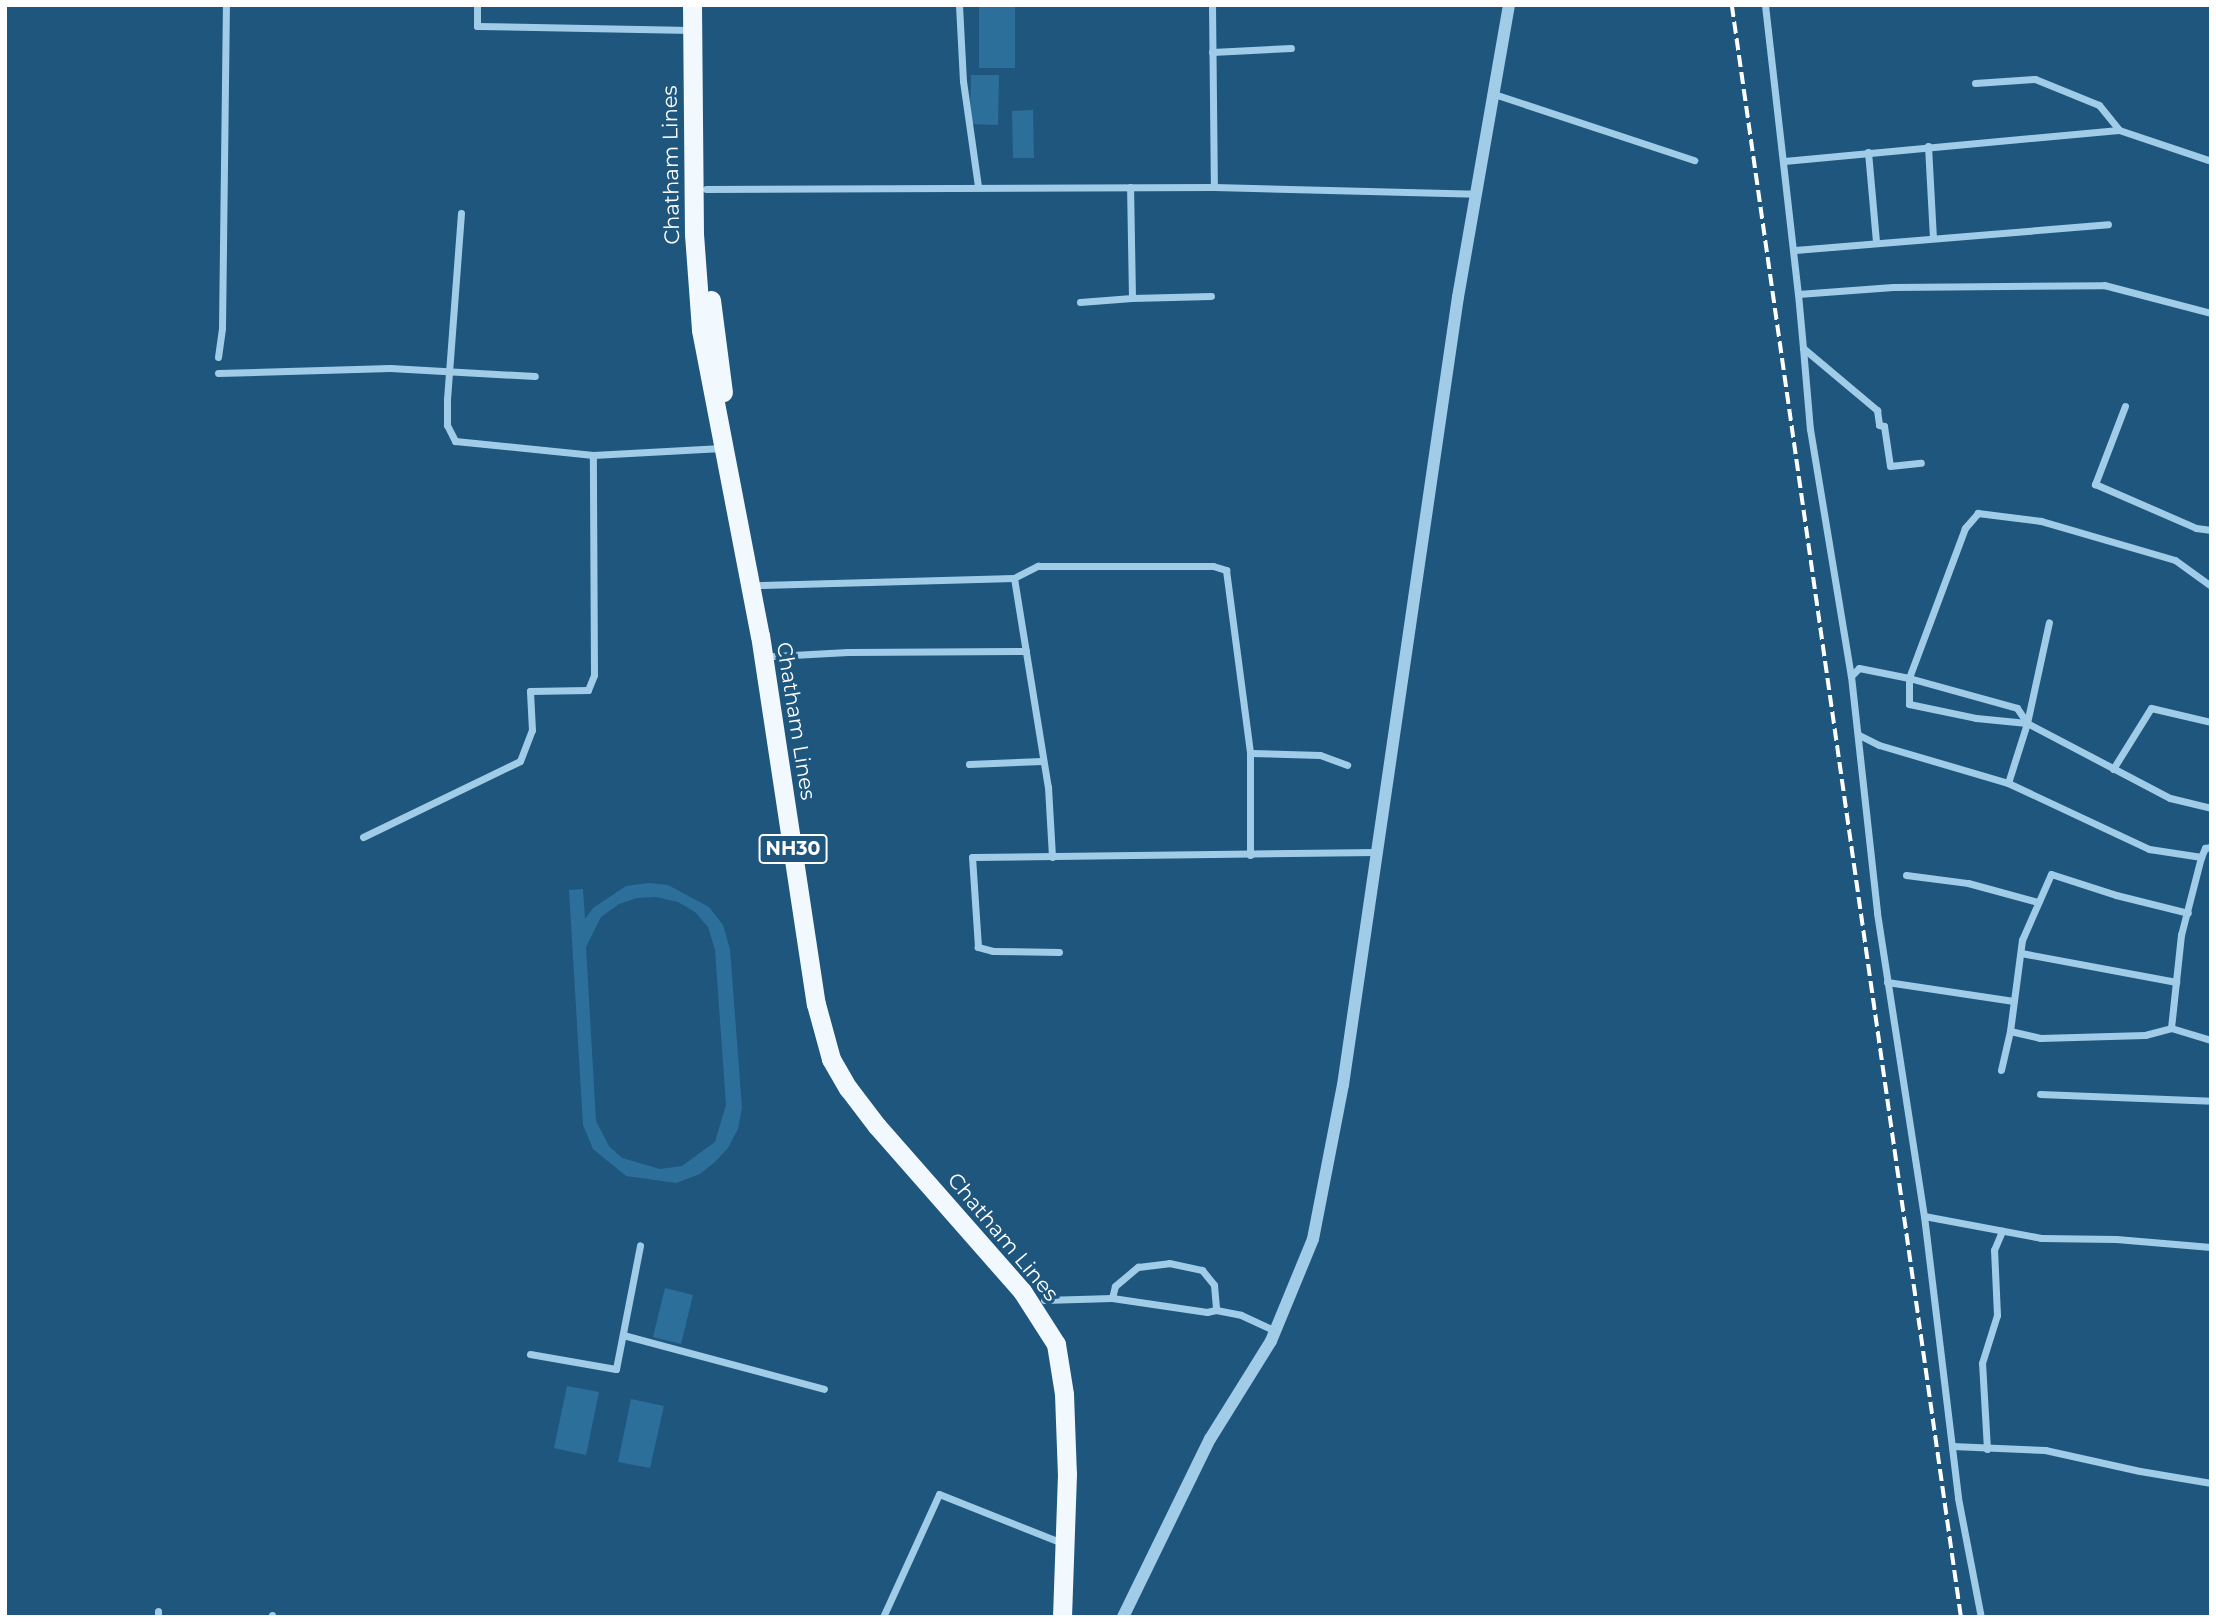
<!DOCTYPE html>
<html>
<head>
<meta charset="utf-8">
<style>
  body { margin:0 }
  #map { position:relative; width:2216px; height:1622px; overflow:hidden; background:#1e567e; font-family:Montserrat,sans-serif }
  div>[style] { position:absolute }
  .green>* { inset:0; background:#2d6f9b }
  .minor>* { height:7px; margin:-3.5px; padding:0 3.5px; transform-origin:3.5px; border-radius:3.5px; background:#a1cce8 }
  .tertiary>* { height:12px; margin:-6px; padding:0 6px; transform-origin:6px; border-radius:6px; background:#a1cce8 }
  .trunk>* { height:19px; margin:-9.5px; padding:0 9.5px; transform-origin:9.5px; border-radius:9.5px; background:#f1f8fe }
  .rail>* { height:3.5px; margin-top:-1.75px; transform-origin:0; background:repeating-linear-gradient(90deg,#fff 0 12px,transparent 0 17px) }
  span { translate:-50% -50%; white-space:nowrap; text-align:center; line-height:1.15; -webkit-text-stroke:7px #1e567e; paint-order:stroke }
  .shield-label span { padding:2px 5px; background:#1e567e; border:2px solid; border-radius:5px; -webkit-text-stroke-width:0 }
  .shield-label { font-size:19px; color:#fff; font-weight:700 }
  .street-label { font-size:21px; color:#fff }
  .frame { position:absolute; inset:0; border:7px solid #fff; pointer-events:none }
</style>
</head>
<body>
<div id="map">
  <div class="green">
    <div style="clip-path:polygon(979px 5px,1015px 5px,1015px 68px,979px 68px)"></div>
    <div style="clip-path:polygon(971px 75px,999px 75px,998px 125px,970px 124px)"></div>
    <div style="clip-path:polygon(1033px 110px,1034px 158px,1013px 158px,1012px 111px)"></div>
    <div style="clip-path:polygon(evenodd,649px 883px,668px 885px,709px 907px,723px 925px,730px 949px,742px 1108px,738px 1129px,728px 1148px,716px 1161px,700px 1174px,676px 1183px,626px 1176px,593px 1149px,583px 1125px,569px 890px,583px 889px,585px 919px,593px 908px,626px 886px,649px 883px,656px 897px,678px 902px,695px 912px,708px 927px,715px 950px,726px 1105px,715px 1142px,682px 1166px,660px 1169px,622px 1158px,609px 1146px,596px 1121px,586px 947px,601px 917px,619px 904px,637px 898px,656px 897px)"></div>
    <div style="clip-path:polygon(665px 1288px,693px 1295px,681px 1344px,653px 1337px)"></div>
    <div style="clip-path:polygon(567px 1386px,599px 1392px,586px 1455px,554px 1448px)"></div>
    <div style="clip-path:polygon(631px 1399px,664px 1406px,650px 1468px,618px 1462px)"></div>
  </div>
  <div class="minor">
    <div style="left:477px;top:5px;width:21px;rotate:90deg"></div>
    <div style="left:477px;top:26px;width:214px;rotate:1.1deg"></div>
    <div style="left:959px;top:5px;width:76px;rotate:87deg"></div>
    <div style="left:963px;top:81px;width:106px;rotate:81.9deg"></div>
    <div style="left:1212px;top:5px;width:182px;rotate:89.4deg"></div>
    <div style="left:1214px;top:187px;width:262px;rotate:1.5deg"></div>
    <div style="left:1765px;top:5px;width:291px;rotate:83.5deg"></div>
    <div style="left:1798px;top:294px;width:95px;rotate:-4.2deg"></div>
    <div style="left:1893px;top:287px;width:211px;rotate:-0.5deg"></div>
    <div style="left:2104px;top:285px;width:111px;rotate:14.7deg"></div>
    <div style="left:1212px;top:52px;width:79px;rotate:-2.9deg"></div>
    <div style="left:1975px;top:83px;width:60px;rotate:-3.8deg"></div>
    <div style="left:2035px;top:79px;width:69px;rotate:22.1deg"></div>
    <div style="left:2099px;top:105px;width:32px;rotate:51deg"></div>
    <div style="left:1494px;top:94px;width:211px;rotate:18.3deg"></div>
    <div style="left:1928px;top:146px;width:92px;rotate:86.9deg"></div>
    <div style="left:1868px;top:152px;width:90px;rotate:84.9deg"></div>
    <div style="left:1784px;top:161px;width:336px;rotate:-5.3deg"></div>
    <div style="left:2119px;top:130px;width:97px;rotate:18.6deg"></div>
    <div style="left:706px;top:189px;width:508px;rotate:-0.23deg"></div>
    <div style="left:461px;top:213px;width:187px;rotate:94.3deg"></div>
    <div style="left:447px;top:399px;width:26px;rotate:90deg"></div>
    <div style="left:447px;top:425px;width:18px;rotate:63deg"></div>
    <div style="left:455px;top:441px;width:139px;rotate:5.8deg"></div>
    <div style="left:593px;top:455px;width:129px;rotate:-3.1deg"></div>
    <div style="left:1795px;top:250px;width:314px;rotate:-4.7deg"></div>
    <div style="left:1798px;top:294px;width:54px;rotate:84.7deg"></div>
    <div style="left:1803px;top:348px;width:97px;rotate:40deg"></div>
    <div style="left:1877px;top:410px;width:15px;rotate:82deg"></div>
    <div style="left:1879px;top:425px;width:5px;rotate:11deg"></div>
    <div style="left:1884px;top:426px;width:40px;rotate:81.5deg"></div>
    <div style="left:1890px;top:466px;width:31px;rotate:-6deg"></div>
    <div style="left:1132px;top:298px;width:79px;rotate:-1.5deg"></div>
    <div style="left:1080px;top:302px;width:52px;rotate:-4.4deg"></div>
    <div style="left:1132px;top:298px;width:111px;rotate:-91deg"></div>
    <div style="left:1803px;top:348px;width:81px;rotate:85.1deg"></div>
    <div style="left:1810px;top:429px;width:250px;rotate:80.6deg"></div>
    <div style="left:1851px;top:676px;width:238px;rotate:83.7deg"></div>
    <div style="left:1877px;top:913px;width:307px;rotate:81.2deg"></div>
    <div style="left:1924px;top:1216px;width:284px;rotate:83.1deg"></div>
    <div style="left:1958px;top:1498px;width:121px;rotate:79.1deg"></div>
    <div style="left:218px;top:357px;width:29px;rotate:-82deg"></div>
    <div style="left:222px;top:328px;width:323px;rotate:-89.3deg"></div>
    <div style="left:218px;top:373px;width:172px;rotate:-1.7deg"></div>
    <div style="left:390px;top:368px;width:145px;rotate:3.2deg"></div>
    <div style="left:2125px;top:406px;width:84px;rotate:111deg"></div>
    <div style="left:2095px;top:484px;width:110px;rotate:23.5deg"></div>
    <div style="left:2196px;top:528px;width:15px;rotate:8deg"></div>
    <div style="left:1014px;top:578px;width:212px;rotate:80.8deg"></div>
    <div style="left:1048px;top:787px;width:70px;rotate:86.7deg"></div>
    <div style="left:761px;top:585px;width:253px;rotate:-1.6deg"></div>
    <div style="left:1014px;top:578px;width:27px;rotate:-27deg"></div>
    <div style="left:1038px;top:566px;width:175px"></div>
    <div style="left:1213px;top:566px;width:14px;rotate:17deg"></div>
    <div style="left:1226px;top:570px;width:185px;rotate:82.5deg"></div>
    <div style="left:1250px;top:753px;width:102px;rotate:90deg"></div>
    <div style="left:2211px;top:586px;width:44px;rotate:-144.2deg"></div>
    <div style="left:2175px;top:560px;width:140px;rotate:-163.8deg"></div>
    <div style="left:2041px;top:521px;width:64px;rotate:-172.8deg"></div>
    <div style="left:1978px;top:513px;width:20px;rotate:131deg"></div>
    <div style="left:1965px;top:528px;width:160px;rotate:110.5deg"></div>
    <div style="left:1909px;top:678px;width:26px;rotate:90deg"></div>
    <div style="left:1909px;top:704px;width:68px;rotate:11.8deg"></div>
    <div style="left:1976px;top:718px;width:51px;rotate:5.6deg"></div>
    <div style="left:2027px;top:723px;width:161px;rotate:27.7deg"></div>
    <div style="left:2170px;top:798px;width:42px;rotate:13.7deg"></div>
    <div style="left:774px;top:656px;width:74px;rotate:-3.1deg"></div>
    <div style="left:848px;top:652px;width:178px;rotate:-0.3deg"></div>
    <div style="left:1851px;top:676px;width:11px;rotate:-45deg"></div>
    <div style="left:1859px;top:668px;width:51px;rotate:11.3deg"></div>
    <div style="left:1909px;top:678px;width:112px;rotate:15.5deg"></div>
    <div style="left:2017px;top:708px;width:18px;rotate:56deg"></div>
    <div style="left:1859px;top:735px;width:22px;rotate:27deg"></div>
    <div style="left:1879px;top:745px;width:134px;rotate:16.4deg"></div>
    <div style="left:2008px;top:783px;width:156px;rotate:25.1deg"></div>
    <div style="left:2149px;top:849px;width:53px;rotate:8.7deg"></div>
    <div style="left:1250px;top:753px;width:70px;rotate:1.6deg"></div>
    <div style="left:1320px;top:755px;width:29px;rotate:20deg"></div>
    <div style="left:969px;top:764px;width:73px;rotate:-2.4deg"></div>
    <div style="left:2113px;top:769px;width:72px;rotate:-58.1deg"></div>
    <div style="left:2151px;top:708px;width:62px;rotate:13.1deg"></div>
    <div style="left:2008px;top:783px;width:63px;rotate:-72.4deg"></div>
    <div style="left:2027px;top:723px;width:103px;rotate:-77.7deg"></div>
    <div style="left:363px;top:837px;width:174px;rotate:-25.8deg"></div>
    <div style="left:520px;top:761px;width:33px;rotate:-69deg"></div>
    <div style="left:532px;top:730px;width:39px;rotate:-93deg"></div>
    <div style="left:530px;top:691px;width:58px;rotate:-1deg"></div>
    <div style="left:588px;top:690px;width:16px;rotate:-68deg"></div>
    <div style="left:594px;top:675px;width:220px;rotate:-90.3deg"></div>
    <div style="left:1906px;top:875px;width:63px;rotate:7.4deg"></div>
    <div style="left:1968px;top:883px;width:73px;rotate:15.2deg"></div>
    <div style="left:1059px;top:952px;width:66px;rotate:-179.1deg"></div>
    <div style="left:993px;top:951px;width:16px;rotate:-165deg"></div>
    <div style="left:978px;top:947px;width:90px;rotate:-93.8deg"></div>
    <div style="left:972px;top:857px;width:404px;rotate:-0.7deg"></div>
    <div style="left:2021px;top:953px;width:158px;rotate:10.6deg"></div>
    <div style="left:1887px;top:982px;width:128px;rotate:8.5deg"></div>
    <div style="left:2171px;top:1028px;width:94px;rotate:-83.9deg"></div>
    <div style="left:2181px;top:935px;width:81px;rotate:-75.6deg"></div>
    <div style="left:2201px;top:857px;width:10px;rotate:-66deg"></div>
    <div style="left:2205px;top:848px;width:6px;rotate:-9deg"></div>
    <div style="left:2010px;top:1031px;width:92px;rotate:-82.5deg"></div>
    <div style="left:2022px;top:940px;width:72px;rotate:-66.3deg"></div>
    <div style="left:2051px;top:874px;width:68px;rotate:17.9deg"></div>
    <div style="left:2116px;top:895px;width:74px;rotate:14deg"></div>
    <div style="left:2001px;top:1070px;width:40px;rotate:-77deg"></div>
    <div style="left:2010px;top:1031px;width:31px;rotate:13deg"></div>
    <div style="left:2040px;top:1038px;width:105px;rotate:-1.6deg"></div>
    <div style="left:2145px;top:1035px;width:27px;rotate:-15deg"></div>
    <div style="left:2171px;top:1028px;width:42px;rotate:16.7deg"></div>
    <div style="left:2040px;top:1094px;width:171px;rotate:2.3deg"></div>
    <div style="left:1924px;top:1216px;width:119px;rotate:10.6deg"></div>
    <div style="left:2041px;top:1238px;width:75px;rotate:0.8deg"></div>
    <div style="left:2116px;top:1239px;width:95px;rotate:4.8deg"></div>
    <div style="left:1112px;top:1298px;width:12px;rotate:-76deg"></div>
    <div style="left:1115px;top:1286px;width:30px;rotate:-40deg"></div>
    <div style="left:1138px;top:1267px;width:31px;rotate:-7deg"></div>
    <div style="left:1169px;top:1263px;width:34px;rotate:12deg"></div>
    <div style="left:1202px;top:1270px;width:19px;rotate:51deg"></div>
    <div style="left:1214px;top:1285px;width:25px;rotate:85deg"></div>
    <div style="left:1044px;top:1300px;width:68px;rotate:-1.7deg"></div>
    <div style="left:1112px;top:1298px;width:96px;rotate:8.4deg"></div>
    <div style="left:1207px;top:1312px;width:9px;rotate:-13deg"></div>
    <div style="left:1216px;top:1310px;width:25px;rotate:11deg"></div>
    <div style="left:1241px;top:1315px;width:38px;rotate:25deg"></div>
    <div style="left:623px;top:1335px;width:208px;rotate:15deg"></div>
    <div style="left:530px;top:1354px;width:87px;rotate:9.9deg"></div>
    <div style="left:616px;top:1369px;width:126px;rotate:-79deg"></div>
    <div style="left:1952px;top:1446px;width:93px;rotate:2.5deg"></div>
    <div style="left:2045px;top:1450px;width:97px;rotate:12.5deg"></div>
    <div style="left:2140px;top:1471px;width:72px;rotate:9.6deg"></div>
    <div style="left:1987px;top:1449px;width:86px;rotate:-93.3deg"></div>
    <div style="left:1982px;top:1363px;width:50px;rotate:-72.6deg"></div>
    <div style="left:1997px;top:1315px;width:65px;rotate:-92.6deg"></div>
    <div style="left:1994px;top:1250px;width:21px;rotate:-67deg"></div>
    <div style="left:158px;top:1617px;width:6px;rotate:-90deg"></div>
    <div style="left:272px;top:1617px;width:2px;rotate:-90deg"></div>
    <div style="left:883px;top:1617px;width:135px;rotate:-65.5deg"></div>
    <div style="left:939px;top:1494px;width:132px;rotate:21.7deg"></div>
  </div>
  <div class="tertiary">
    <div style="left:1123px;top:1617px;width:198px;rotate:-64deg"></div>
    <div style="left:1210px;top:1439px;width:115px;rotate:-58.1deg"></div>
    <div style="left:1271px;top:1341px;width:110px;rotate:-67.6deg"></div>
    <div style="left:1313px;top:1239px;width:157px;rotate:-79deg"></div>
    <div style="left:1343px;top:1085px;width:796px;rotate:-81.7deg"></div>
    <div style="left:1458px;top:297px;width:296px;rotate:-80.1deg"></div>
  </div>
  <div class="trunk">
    <div style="left:692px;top:5px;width:229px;rotate:89.5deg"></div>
    <div style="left:694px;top:234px;width:96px;rotate:85.8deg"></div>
    <div style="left:701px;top:330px;width:311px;rotate:79.1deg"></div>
    <div style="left:760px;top:635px;width:373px;rotate:81.4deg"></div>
    <div style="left:816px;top:1004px;width:57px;rotate:74.7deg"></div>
    <div style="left:831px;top:1059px;width:34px;rotate:60deg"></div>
    <div style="left:848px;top:1088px;width:48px;rotate:52.7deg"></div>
    <div style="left:877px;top:1126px;width:220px;rotate:48.7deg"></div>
    <div style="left:1022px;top:1291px;width:63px;rotate:57.3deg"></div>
    <div style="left:1056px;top:1344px;width:51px;rotate:80.9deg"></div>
    <div style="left:1064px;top:1394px;width:80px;rotate:87.9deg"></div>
    <div style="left:1067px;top:1474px;width:143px;rotate:92deg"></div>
    <div style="left:711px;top:300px;width:93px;rotate:82.6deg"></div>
  </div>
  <div class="rail">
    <div style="left:1732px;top:5px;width:1628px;rotate:81.91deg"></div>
  </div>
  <div class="shield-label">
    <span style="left:793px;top:849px">NH30</span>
  </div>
  <div class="street-label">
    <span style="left:671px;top:165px;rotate:-91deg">Chatham Lines</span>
    <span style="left:796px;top:721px;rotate:81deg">Chatham Lines</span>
    <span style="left:1003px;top:1237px;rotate:50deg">Chatham Lines</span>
  </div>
  <div class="frame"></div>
</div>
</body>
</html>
